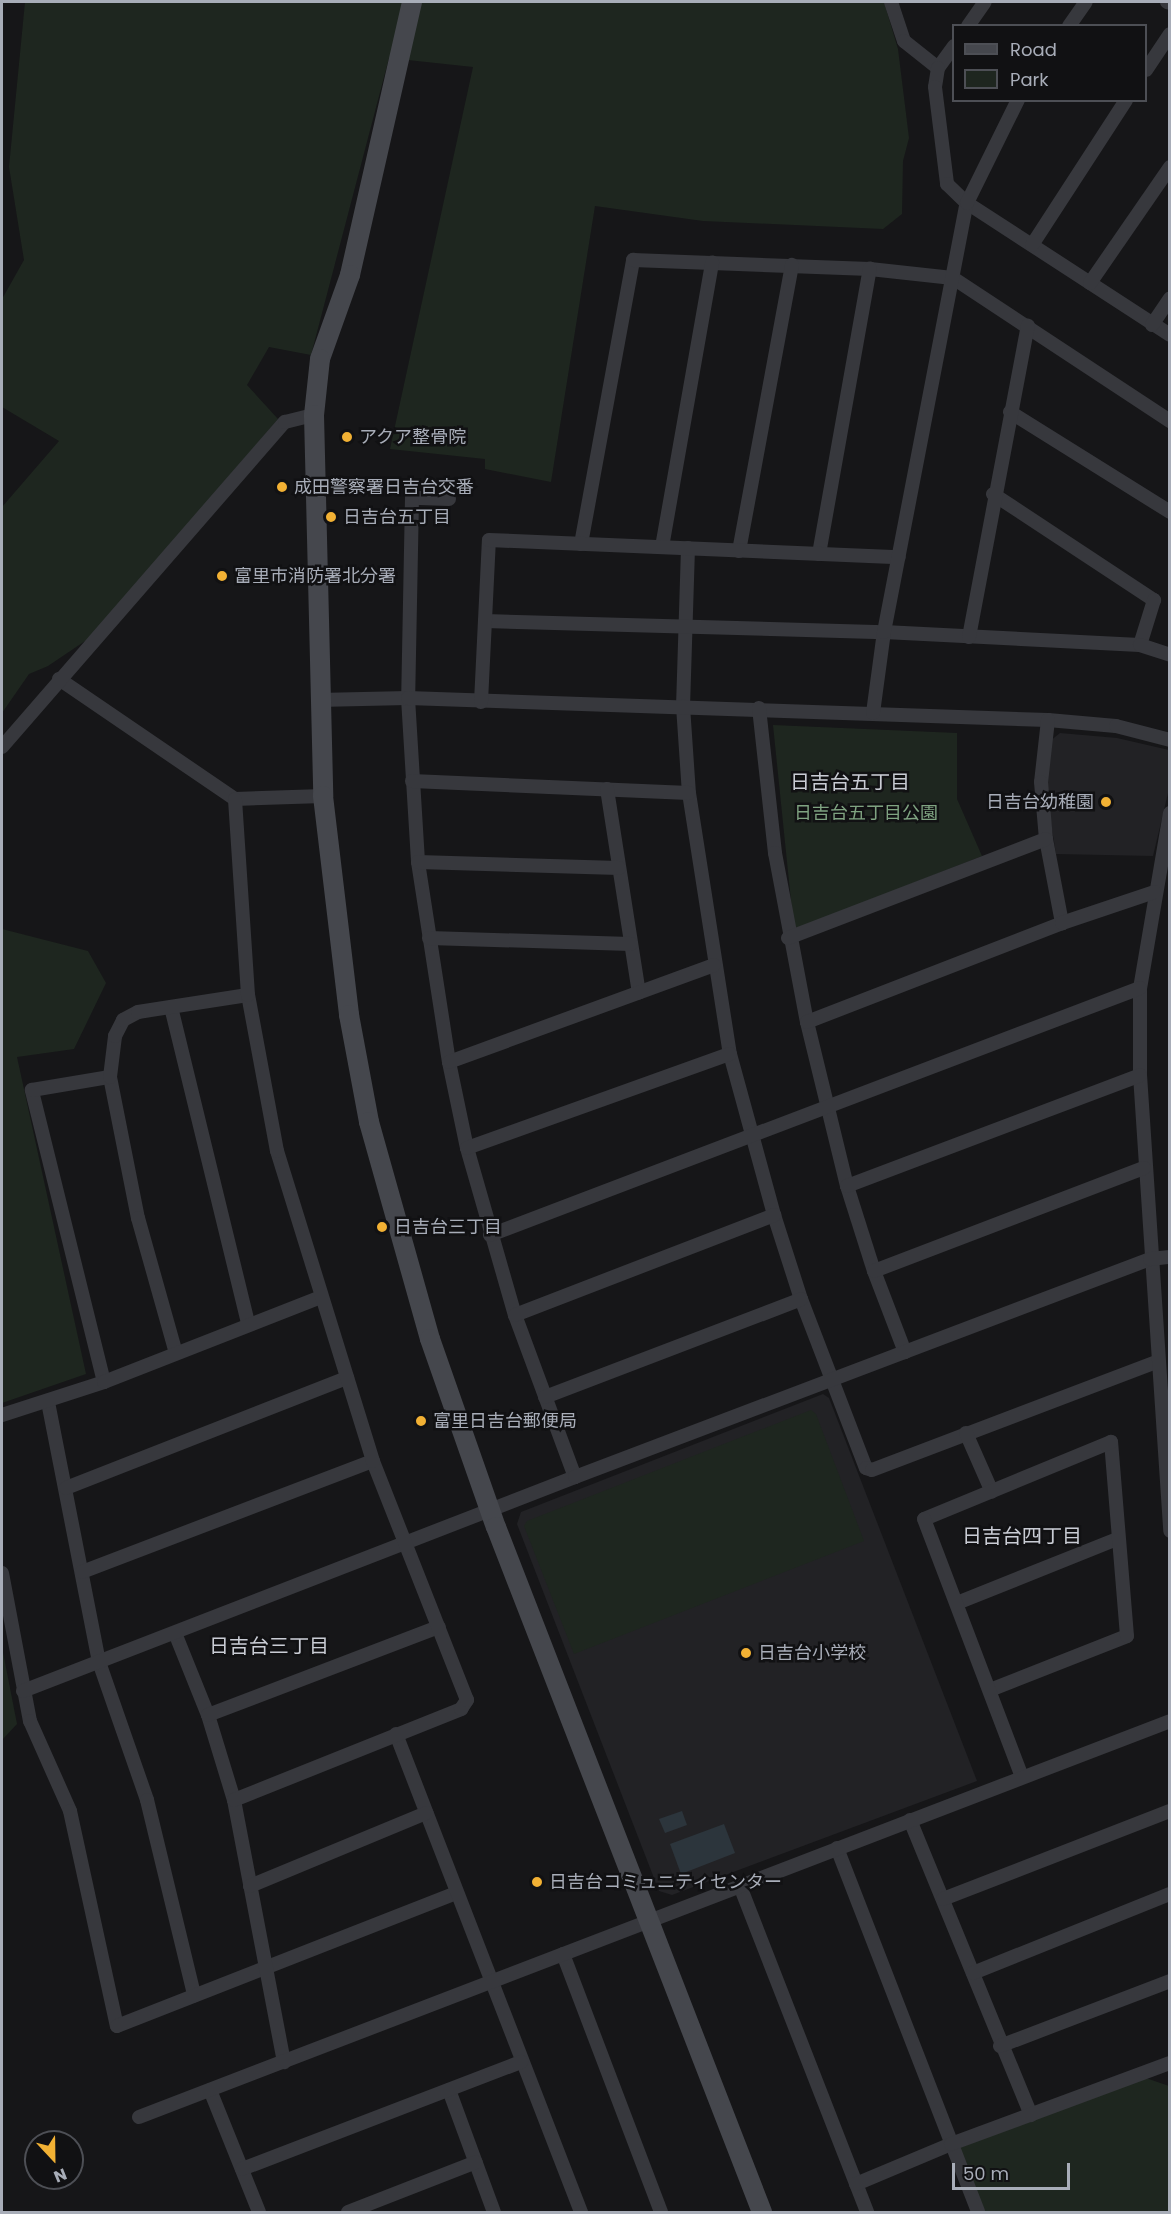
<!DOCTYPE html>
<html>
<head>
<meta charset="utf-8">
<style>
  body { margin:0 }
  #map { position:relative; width:1171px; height:2214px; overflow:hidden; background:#161618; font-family:Poppins,"Noto Sans JP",sans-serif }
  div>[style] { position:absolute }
  .built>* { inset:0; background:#222225 }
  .green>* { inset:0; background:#1e261f }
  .water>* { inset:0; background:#2c353c }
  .street>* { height:14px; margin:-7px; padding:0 7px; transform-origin:7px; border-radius:7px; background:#37383d }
  .secondary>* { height:20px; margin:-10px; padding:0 10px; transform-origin:10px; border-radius:10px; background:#45474d }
  .dots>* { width:16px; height:16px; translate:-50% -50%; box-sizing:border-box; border:3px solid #111113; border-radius:50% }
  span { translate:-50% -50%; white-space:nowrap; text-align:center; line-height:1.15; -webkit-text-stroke:5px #111113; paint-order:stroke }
  .poi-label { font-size:18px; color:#a8adb8 }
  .left { translate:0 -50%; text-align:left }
  .right { translate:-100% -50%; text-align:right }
  .park-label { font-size:18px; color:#7fa381 }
  .neighbourhood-label { font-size:20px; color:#c9ccd4 }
  .frame { position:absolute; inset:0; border:3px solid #a8adb8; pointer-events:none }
  .legend { position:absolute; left:952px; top:24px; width:195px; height:78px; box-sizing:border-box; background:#111113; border:2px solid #4d4f55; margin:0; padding:8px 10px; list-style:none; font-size:18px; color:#a8adb8 }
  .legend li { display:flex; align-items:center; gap:12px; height:30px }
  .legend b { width:30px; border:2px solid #4d4f55 }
  .north { position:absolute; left:24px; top:2130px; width:60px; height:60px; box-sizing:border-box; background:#111113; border:2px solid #4d4f55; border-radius:50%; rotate:158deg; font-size:16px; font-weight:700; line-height:24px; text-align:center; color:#a8adb8 }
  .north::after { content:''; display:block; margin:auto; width:21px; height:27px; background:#f2b134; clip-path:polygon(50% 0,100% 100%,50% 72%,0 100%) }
  .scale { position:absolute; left:952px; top:2163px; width:118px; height:27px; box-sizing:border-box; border:3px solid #a8adb8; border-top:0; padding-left:8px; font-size:18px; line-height:21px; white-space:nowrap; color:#a8adb8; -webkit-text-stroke:4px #111113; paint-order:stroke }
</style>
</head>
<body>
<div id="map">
  <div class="built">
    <div style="clip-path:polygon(1060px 733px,1117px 738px,1169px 750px,1169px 789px,1153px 856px,1056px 854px,1045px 786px,1050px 741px)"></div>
    <div style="clip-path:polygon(823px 1394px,829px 1398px,977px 1781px,672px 1895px,659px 1891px,517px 1524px,521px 1512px)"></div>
  </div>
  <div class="green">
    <div style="clip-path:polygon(25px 2px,884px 2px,898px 49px,909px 138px,903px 161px,902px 214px,883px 229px,703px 221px,595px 206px,551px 482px,485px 469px,485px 459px,390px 449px,473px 67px,389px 58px,311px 355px,269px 347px,247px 385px,278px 419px,91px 637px,48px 666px,29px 674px,2px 713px,2px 507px,59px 441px,2px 407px,2px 299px,24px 260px,9px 167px)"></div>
    <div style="clip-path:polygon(773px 725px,957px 733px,957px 799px,982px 856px,794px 930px)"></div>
    <div style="clip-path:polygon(2px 929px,88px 951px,106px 983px,74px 1049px,17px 1057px,86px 1374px,2px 1403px)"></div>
    <div style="clip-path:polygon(811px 1410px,816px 1414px,864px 1541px,574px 1654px,524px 1526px,527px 1521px)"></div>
    <div style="clip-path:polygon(2px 1647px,17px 1724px,2px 1740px)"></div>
    <div style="clip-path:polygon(1143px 2077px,1169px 2086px,1169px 2212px,977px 2212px,959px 2148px)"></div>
  </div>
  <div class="water">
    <div style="clip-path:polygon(682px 1811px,687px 1825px,665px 1833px,659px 1819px)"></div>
    <div style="clip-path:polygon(724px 1824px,735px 1853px,681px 1874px,670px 1844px)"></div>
  </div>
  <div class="street">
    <div style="left:891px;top:2px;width:41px;rotate:71.6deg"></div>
    <div style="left:904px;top:41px;width:43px;rotate:38.5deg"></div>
    <div style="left:1167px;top:2px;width:3px;rotate:18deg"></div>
    <div style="left:968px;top:26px;width:29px;rotate:-55deg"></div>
    <div style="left:1069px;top:26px;width:29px;rotate:-55deg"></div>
    <div style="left:954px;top:46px;width:27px;rotate:126deg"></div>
    <div style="left:938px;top:68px;width:19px;rotate:99deg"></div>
    <div style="left:935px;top:87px;width:98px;rotate:82.9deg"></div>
    <div style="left:947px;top:184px;width:28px;rotate:44deg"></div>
    <div style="left:967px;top:203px;width:242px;rotate:33deg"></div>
    <div style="left:1146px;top:70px;width:43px;rotate:-56.3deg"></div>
    <div style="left:1032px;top:245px;width:173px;rotate:-57deg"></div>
    <div style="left:1090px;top:283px;width:141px;rotate:-55.4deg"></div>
    <div style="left:1152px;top:325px;width:32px;rotate:-56deg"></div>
    <div style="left:1010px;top:412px;width:189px;rotate:32deg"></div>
    <div style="left:993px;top:494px;width:193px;rotate:33.4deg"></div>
    <div style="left:1154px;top:600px;width:47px;rotate:107.3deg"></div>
    <div style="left:449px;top:499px;width:37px;rotate:-178deg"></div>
    <div style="left:412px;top:498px;width:200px;rotate:91.1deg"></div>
    <div style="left:408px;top:698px;width:164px;rotate:86.5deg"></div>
    <div style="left:418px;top:862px;width:202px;rotate:81.2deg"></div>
    <div style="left:449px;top:1062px;width:88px;rotate:78.2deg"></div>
    <div style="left:467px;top:1148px;width:174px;rotate:74deg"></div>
    <div style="left:515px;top:1315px;width:173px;rotate:69.7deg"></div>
    <div style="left:581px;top:544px;width:289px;rotate:-79.6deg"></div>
    <div style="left:633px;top:260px;width:237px;rotate:2.2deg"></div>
    <div style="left:870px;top:269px;width:83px;rotate:6.2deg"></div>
    <div style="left:953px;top:278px;width:260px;rotate:33.4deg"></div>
    <div style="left:662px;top:547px;width:289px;rotate:-80deg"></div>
    <div style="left:688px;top:548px;width:158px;rotate:91.8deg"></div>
    <div style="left:683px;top:706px;width:87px;rotate:86.1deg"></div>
    <div style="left:689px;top:793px;width:264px;rotate:81.1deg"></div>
    <div style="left:730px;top:1054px;width:167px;rotate:74.7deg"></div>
    <div style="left:774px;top:1215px;width:88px;rotate:72.2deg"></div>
    <div style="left:801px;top:1299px;width:181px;rotate:69deg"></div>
    <div style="left:866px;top:1468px;width:6px;rotate:18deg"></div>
    <div style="left:872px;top:1470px;width:304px;rotate:-20.8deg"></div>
    <div style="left:739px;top:551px;width:291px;rotate:-79.5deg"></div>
    <div style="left:819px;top:554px;width:290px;rotate:-79.9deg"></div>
    <div style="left:485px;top:621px;width:399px;rotate:1.6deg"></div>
    <div style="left:884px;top:632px;width:256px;rotate:2.9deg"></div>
    <div style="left:1140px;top:645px;width:32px;rotate:18deg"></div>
    <div style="left:969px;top:637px;width:317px;rotate:-79.3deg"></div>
    <div style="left:59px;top:679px;width:213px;rotate:34.3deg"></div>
    <div style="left:235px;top:799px;width:88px;rotate:-2deg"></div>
    <div style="left:318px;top:700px;width:90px;rotate:-1.3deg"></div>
    <div style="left:408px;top:698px;width:640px;rotate:1.97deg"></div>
    <div style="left:1048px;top:720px;width:68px;rotate:5deg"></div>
    <div style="left:1116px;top:726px;width:56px;rotate:14.5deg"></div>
    <div style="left:481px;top:702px;width:162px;rotate:-87.2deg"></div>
    <div style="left:489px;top:540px;width:410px;rotate:2.4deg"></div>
    <div style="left:759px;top:708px;width:146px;rotate:83.7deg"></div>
    <div style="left:775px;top:853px;width:172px;rotate:79.3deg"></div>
    <div style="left:807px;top:1022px;width:169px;rotate:76.3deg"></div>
    <div style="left:847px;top:1186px;width:89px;rotate:72.4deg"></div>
    <div style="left:874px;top:1271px;width:87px;rotate:69.1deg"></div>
    <div style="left:873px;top:713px;width:82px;rotate:-82.3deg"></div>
    <div style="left:884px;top:632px;width:437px;rotate:-79.1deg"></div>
    <div style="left:967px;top:203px;width:115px;rotate:-63.7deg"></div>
    <div style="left:1048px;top:720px;width:62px;rotate:96.4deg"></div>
    <div style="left:1041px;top:782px;width:57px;rotate:85deg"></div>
    <div style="left:1046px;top:839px;width:86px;rotate:79.2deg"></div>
    <div style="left:2px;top:747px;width:431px;rotate:-49deg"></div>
    <div style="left:285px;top:422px;width:30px;rotate:-14deg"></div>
    <div style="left:412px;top:781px;width:277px;rotate:2.5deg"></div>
    <div style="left:607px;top:789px;width:206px;rotate:81.1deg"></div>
    <div style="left:1170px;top:813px;width:178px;rotate:99.7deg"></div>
    <div style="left:1140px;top:988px;width:87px;rotate:90deg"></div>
    <div style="left:1140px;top:1075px;width:457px;rotate:86.2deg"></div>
    <div style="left:418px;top:862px;width:201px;rotate:1.7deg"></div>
    <div style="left:429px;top:938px;width:202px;rotate:1.7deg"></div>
    <div style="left:788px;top:938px;width:276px;rotate:-21deg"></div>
    <div style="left:171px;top:1007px;width:326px;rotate:76.3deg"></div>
    <div style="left:807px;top:1022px;width:274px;rotate:-21.2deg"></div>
    <div style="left:1062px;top:923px;width:97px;rotate:-18.6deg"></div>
    <div style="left:449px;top:1062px;width:282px;rotate:-20.1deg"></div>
    <div style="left:110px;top:1077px;width:144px;rotate:78.8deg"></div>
    <div style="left:138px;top:1218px;width:140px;rotate:74.3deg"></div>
    <div style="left:467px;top:1148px;width:279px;rotate:-19.7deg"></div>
    <div style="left:847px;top:1186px;width:313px;rotate:-20.7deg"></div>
    <div style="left:490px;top:1235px;width:695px;rotate:-20.81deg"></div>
    <div style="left:874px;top:1271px;width:289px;rotate:-20.9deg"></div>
    <div style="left:515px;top:1315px;width:278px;rotate:-21.1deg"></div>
    <div style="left:104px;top:1382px;width:301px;rotate:-103.9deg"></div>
    <div style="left:32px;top:1090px;width:79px;rotate:-9.5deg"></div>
    <div style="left:110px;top:1077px;width:41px;rotate:-83deg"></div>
    <div style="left:115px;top:1036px;width:18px;rotate:-63deg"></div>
    <div style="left:123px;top:1020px;width:17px;rotate:-28deg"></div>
    <div style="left:138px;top:1012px;width:111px;rotate:-8.8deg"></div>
    <div style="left:545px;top:1397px;width:274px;rotate:-20.9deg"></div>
    <div style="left:48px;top:1402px;width:265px;rotate:78.9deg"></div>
    <div style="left:99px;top:1662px;width:146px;rotate:70.8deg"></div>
    <div style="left:147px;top:1800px;width:201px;rotate:76.4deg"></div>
    <div style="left:2px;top:1415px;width:107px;rotate:-17.9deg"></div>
    <div style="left:104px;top:1382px;width:233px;rotate:-21.4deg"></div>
    <div style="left:966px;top:1433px;width:64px;rotate:66.2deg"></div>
    <div style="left:66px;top:1488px;width:302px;rotate:-21.4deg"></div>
    <div style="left:82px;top:1572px;width:311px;rotate:-20.9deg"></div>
    <div style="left:2px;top:1573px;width:151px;rotate:79.3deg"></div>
    <div style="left:30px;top:1721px;width:98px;rotate:66deg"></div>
    <div style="left:70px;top:1811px;width:220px;rotate:77.7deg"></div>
    <div style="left:117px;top:2026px;width:365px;rotate:-21.4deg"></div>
    <div style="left:957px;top:1603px;width:172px;rotate:-21.8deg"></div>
    <div style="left:175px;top:1633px;width:88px;rotate:68.1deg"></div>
    <div style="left:208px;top:1715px;width:89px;rotate:73deg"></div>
    <div style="left:234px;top:1800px;width:267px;rotate:79.2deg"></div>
    <div style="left:990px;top:1690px;width:147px;rotate:-21.5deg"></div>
    <div style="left:1127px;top:1636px;width:195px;rotate:-94.7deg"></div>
    <div style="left:1111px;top:1442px;width:202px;rotate:157.6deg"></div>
    <div style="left:924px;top:1519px;width:276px;rotate:69.2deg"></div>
    <div style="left:23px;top:1691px;width:592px;rotate:-21.19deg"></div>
    <div style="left:575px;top:1477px;width:615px;rotate:-20.76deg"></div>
    <div style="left:1150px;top:1259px;width:20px;rotate:-6deg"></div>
    <div style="left:208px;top:1715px;width:247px;rotate:-20.9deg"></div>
    <div style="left:396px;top:1734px;width:513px;rotate:68.84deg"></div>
    <div style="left:234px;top:1800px;width:245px;rotate:-21.8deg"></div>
    <div style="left:461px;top:1709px;width:11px;rotate:-56deg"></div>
    <div style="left:467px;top:1700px;width:257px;rotate:-111.5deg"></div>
    <div style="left:373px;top:1461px;width:325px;rotate:-107.2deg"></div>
    <div style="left:277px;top:1151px;width:159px;rotate:-100.5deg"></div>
    <div style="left:248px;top:995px;width:196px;rotate:-93.8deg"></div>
    <div style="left:910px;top:1820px;width:319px;rotate:67.7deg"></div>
    <div style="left:837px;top:1848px;width:390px;rotate:68.8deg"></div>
    <div style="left:250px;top:1886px;width:191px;rotate:-22.5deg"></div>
    <div style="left:740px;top:1886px;width:350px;rotate:68.7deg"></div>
    <div style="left:943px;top:1899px;width:243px;rotate:-21.2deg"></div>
    <div style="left:563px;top:1954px;width:276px;rotate:69.2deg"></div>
    <div style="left:973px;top:1973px;width:212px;rotate:-21.9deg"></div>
    <div style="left:1000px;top:2046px;width:182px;rotate:-20.9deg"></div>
    <div style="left:210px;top:2090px;width:131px;rotate:68.1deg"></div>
    <div style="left:449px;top:2090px;width:130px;rotate:69.8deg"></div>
    <div style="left:139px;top:2117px;width:1104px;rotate:-21.01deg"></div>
    <div style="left:242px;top:2169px;width:299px;rotate:-21deg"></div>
    <div style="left:856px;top:2184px;width:103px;rotate:-22.8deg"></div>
    <div style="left:951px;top:2144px;width:233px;rotate:-20.3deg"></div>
    <div style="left:348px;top:2212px;width:137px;rotate:-21.3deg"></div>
  </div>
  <div class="secondary">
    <div style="left:412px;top:2px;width:280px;rotate:102.8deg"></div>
    <div style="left:350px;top:275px;width:89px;rotate:109.7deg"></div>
    <div style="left:320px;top:359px;width:56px;rotate:96.1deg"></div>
    <div style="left:314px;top:415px;width:381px;rotate:88.6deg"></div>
    <div style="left:323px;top:796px;width:221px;rotate:83.2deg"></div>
    <div style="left:349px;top:1015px;width:109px;rotate:79.4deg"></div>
    <div style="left:369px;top:1122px;width:225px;rotate:74.3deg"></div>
    <div style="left:430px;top:1339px;width:199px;rotate:70.7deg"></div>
    <div style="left:496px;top:1527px;width:735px;rotate:68.78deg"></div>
  </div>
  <div class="dots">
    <div style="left:347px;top:437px;background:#f2b134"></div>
    <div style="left:282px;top:487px;background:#f2b134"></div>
    <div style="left:331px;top:517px;background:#f2b134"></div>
    <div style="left:222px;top:576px;background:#f2b134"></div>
    <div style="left:1106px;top:802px;background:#f2b134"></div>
    <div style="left:382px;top:1227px;background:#f2b134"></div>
    <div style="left:421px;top:1421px;background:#f2b134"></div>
    <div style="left:746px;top:1653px;background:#f2b134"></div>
    <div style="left:537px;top:1882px;background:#f2b134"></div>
  </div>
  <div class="poi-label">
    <span class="left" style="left:359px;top:437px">アクア整骨院</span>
    <span class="left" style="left:294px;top:487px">成田警察署日吉台交番</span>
    <span class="left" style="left:343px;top:517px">日吉台五丁目</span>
    <span class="left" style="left:234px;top:576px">富里市消防署北分署</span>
    <span class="right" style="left:1094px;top:802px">日吉台幼稚園</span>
    <span class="left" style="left:394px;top:1227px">日吉台三丁目</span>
    <span class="left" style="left:433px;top:1421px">富里日吉台郵便局</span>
    <span class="left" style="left:758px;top:1653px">日吉台小学校</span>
    <span class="left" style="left:549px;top:1882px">日吉台コミュニティセンター</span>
  </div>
  <div class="park-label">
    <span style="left:866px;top:813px">日吉台五丁目公園</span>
  </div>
  <div class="neighbourhood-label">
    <span style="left:850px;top:782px">日吉台五丁目</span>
    <span style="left:1022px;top:1536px">日吉台四丁目</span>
    <span style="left:269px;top:1646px">日吉台三丁目</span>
  </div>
  <div class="frame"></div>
  <ul class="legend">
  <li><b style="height:8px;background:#45474d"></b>Road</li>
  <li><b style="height:16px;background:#1e261f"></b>Park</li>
  </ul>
  <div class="north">N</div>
  <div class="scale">50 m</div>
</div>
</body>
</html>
